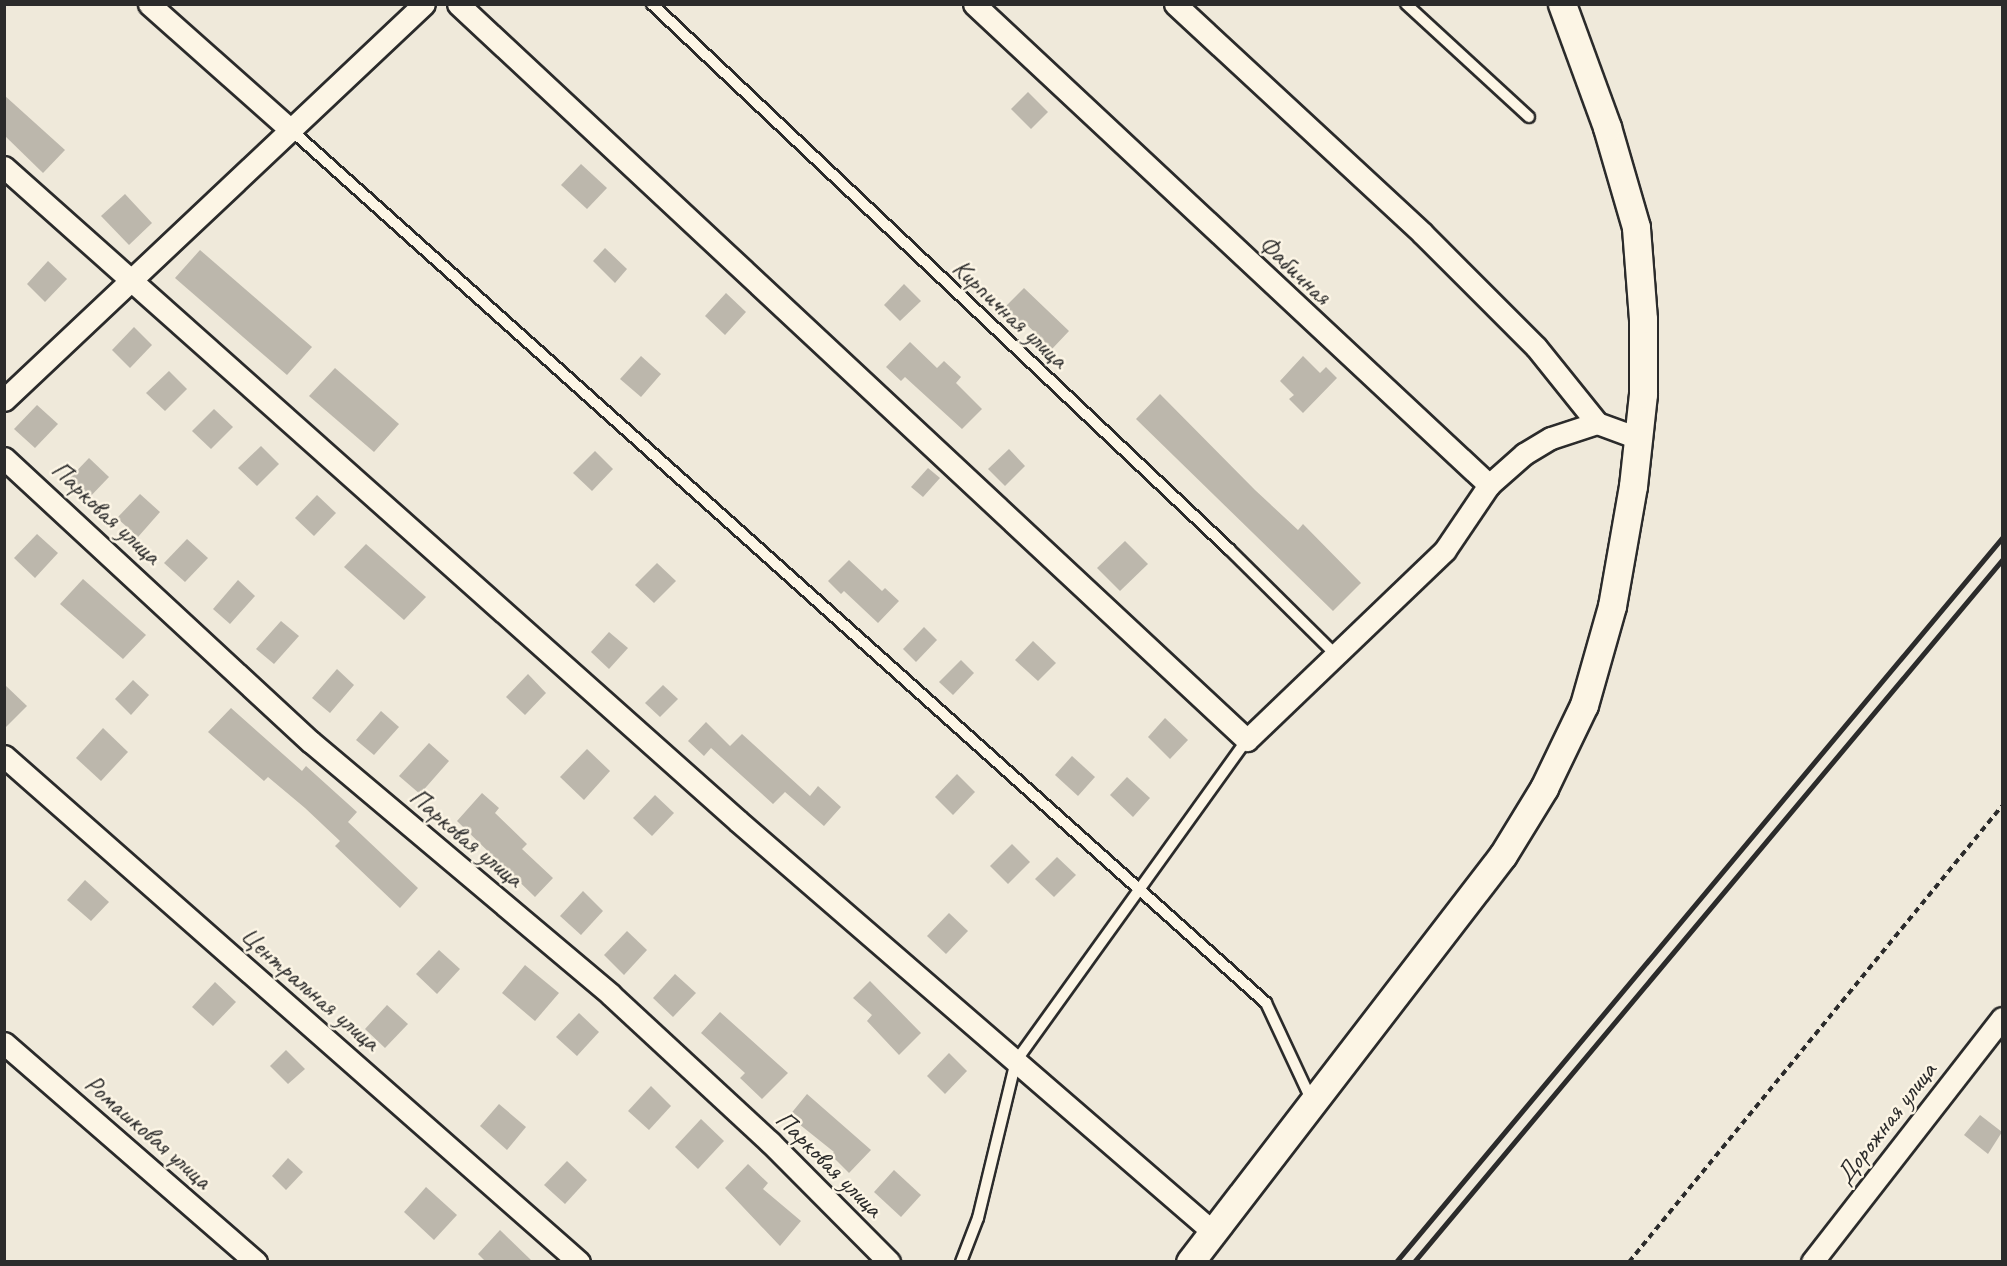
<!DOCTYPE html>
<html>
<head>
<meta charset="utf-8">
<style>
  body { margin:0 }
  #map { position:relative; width:2007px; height:1266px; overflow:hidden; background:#efe9da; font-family:Caveat,sans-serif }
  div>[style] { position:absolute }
  .building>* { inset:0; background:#bcb7ac }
  .path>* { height:4px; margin-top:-2px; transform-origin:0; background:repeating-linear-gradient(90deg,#2b2b2b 0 6px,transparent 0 10.5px) }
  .roads { filter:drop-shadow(2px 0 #2b2b2b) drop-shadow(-2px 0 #2b2b2b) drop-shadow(0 2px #2b2b2b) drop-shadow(0 -2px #2b2b2b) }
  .service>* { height:10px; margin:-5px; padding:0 5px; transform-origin:5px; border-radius:5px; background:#fcf5e5 }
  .minor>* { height:21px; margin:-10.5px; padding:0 10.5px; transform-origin:10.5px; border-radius:10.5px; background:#fcf5e5 }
  .tertiary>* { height:27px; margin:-13.5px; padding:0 13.5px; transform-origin:13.5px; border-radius:13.5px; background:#fcf5e5 }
  .rail>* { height:4.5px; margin:-2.25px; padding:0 2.25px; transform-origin:2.25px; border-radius:2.25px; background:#2b2b2b }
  span { translate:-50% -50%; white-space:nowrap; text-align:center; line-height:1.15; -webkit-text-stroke:5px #fcf5e5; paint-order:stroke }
  .street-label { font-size:26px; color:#2b2b2b }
  .frame { position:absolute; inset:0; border:6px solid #2b2b2b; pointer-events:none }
</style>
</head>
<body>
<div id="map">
  <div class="building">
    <div style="clip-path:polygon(1028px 92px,1048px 112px,1031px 129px,1011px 109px)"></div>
    <div style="clip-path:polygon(4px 95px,65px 150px,43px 173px,4px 135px)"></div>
    <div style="clip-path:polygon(581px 164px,607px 188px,587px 209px,561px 185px)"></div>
    <div style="clip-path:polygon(125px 194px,152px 223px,129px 245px,101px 216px)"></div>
    <div style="clip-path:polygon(605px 248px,627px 269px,615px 283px,593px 261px)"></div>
    <div style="clip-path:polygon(200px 250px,312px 347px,287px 375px,175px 278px)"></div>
    <div style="clip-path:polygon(48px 261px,67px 279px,45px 302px,27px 284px)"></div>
    <div style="clip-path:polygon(904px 284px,921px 301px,900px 321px,884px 305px)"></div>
    <div style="clip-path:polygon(1024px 288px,1069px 331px,1052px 349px,1023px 321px,1020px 324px,1004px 308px)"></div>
    <div style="clip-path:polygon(726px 293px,746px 312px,725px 335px,705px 316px)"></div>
    <div style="clip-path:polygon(134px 327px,152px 345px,130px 368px,112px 350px)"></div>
    <div style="clip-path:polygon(910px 342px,937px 368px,944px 361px,961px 377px,956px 383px,982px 409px,962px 429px,905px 377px,901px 381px,886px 367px)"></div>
    <div style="clip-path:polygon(641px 356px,661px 374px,641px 397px,620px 379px)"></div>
    <div style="clip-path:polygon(1303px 356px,1320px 373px,1326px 367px,1337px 378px,1303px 413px,1289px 399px,1294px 395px,1280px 381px)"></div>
    <div style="clip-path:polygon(335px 368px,399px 424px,374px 452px,309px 396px)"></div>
    <div style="clip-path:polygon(169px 371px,187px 389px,165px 411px,146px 393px)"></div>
    <div style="clip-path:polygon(1160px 394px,1255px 490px,1298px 530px,1303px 524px,1361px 583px,1333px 611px,1136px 419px)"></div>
    <div style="clip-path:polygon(37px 405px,58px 424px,35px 448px,14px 429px)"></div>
    <div style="clip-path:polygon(214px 409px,233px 427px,211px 449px,192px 431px)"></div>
    <div style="clip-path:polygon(261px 446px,279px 464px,257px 486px,238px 468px)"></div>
    <div style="clip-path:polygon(1009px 449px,1025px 466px,1005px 486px,988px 469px)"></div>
    <div style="clip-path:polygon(595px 451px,613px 469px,592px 491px,573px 473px)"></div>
    <div style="clip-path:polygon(89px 458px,109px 477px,86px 501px,66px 482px)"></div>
    <div style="clip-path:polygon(928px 468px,940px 478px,923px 497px,911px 487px)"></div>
    <div style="clip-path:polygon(140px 494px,160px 512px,138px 537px,117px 518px)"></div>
    <div style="clip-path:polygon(317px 495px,336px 513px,314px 536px,295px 518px)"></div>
    <div style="clip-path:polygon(37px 534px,58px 553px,35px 578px,14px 558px)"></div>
    <div style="clip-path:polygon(187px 539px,208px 558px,185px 582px,164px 563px)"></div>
    <div style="clip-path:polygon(1125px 541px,1148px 564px,1120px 591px,1097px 568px)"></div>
    <div style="clip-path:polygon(366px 544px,426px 597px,404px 620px,344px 567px)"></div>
    <div style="clip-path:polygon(849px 560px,882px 591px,885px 588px,899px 601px,878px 623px,844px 591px,841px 594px,828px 581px)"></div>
    <div style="clip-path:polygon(657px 563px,676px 581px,654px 603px,635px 585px)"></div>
    <div style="clip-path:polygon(83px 579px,146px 635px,123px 659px,60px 604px)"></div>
    <div style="clip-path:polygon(238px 580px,255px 596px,230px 624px,213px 609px)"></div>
    <div style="clip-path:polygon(281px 621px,299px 636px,274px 664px,256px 649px)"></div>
    <div style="clip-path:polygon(924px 627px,937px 640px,916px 662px,903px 649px)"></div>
    <div style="clip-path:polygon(609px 632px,628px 648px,609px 669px,591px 652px)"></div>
    <div style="clip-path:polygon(1033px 641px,1056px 663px,1038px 681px,1015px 660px)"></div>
    <div style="clip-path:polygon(961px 660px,974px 673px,953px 695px,939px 682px)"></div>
    <div style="clip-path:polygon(337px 669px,354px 685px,330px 713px,312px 698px)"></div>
    <div style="clip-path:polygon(528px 674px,546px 693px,525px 715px,506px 697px)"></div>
    <div style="clip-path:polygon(133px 680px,149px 695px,131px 715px,115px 699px)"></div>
    <div style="clip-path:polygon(4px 684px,27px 706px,4px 729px)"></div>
    <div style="clip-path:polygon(663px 685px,678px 699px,660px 717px,645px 703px)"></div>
    <div style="clip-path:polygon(231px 708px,302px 771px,306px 766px,357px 812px,348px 822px,418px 888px,400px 908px,335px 846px,340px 841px,305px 808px,268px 777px,264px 781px,208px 732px)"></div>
    <div style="clip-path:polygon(381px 711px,399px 727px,374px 755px,356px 740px)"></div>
    <div style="clip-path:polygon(1165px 718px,1188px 740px,1170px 759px,1148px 737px)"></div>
    <div style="clip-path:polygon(706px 722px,730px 746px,742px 734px,810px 796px,818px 786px,841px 807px,824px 826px,785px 792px,773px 804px,711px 748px,704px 756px,688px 741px)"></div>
    <div style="clip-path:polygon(103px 728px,128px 752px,101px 781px,76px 758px)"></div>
    <div style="clip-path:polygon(429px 743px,449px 761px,420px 794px,399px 776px)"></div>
    <div style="clip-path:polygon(587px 749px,610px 771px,584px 800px,560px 777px)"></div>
    <div style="clip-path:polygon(1072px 756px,1095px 777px,1078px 796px,1055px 775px)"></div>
    <div style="clip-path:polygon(957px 774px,975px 792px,953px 815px,935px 797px)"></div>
    <div style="clip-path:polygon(1127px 777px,1150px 798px,1133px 817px,1110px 795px)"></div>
    <div style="clip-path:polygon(482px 793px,499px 808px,495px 813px,527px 844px,522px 849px,553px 878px,535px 897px,457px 821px)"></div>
    <div style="clip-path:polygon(655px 795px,674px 813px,652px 836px,633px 818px)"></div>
    <div style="clip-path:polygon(1012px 844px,1030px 862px,1008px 884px,990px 866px)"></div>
    <div style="clip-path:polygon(1057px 857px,1076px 875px,1054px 897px,1035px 879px)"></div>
    <div style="clip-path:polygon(85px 880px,109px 902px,91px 921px,67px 900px)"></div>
    <div style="clip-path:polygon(583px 891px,603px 911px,581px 935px,560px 916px)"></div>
    <div style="clip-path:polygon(949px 913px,968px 931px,946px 954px,927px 936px)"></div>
    <div style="clip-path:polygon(627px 931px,647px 950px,624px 975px,604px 955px)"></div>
    <div style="clip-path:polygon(439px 950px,460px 969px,437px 994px,416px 974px)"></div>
    <div style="clip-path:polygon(525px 965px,559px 993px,535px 1021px,502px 993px)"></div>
    <div style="clip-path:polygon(675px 974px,696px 993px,673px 1017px,653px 998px)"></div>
    <div style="clip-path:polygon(870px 981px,921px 1033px,899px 1055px,867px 1021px,872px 1015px,853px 998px)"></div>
    <div style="clip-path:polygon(215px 982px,236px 1002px,213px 1026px,192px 1007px)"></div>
    <div style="clip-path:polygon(387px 1005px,408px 1024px,385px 1048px,365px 1029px)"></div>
    <div style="clip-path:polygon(720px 1012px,788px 1073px,762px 1099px,740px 1078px,745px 1073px,701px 1033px)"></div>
    <div style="clip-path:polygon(579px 1013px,599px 1032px,577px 1056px,556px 1037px)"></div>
    <div style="clip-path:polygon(286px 1050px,305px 1069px,288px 1084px,270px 1066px)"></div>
    <div style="clip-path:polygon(949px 1053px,967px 1071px,945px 1094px,927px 1076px)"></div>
    <div style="clip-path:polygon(651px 1086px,671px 1106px,649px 1130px,628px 1111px)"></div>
    <div style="clip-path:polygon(807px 1094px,871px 1150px,849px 1173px,831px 1155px,834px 1152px,789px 1116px)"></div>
    <div style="clip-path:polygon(499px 1104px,526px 1127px,507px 1150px,480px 1126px)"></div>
    <div style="clip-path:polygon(1980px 1115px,2002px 1132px,1988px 1154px,1964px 1135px)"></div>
    <div style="clip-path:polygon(701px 1119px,724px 1141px,698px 1169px,675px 1147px)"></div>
    <div style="clip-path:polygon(288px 1158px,303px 1172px,286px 1190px,272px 1176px)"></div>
    <div style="clip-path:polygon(567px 1161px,587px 1180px,565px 1204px,544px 1185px)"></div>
    <div style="clip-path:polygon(748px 1164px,768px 1183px,763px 1189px,801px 1221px,780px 1246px,725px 1188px)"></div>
    <div style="clip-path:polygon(894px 1170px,921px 1195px,901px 1217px,874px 1192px)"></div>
    <div style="clip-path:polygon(426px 1187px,457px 1215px,434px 1240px,404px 1212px)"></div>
    <div style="clip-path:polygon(500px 1230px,533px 1262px,486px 1262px,478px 1254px)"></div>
  </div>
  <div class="path">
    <div style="left:1629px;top:1262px;width:589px;rotate:-50.72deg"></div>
  </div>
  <div class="roads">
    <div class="service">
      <div style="left:652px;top:4px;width:794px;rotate:43.37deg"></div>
      <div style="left:1229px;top:549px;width:152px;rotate:44.7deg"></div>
      <div style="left:1406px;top:4px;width:167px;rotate:42.6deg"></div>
      <div style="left:290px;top:129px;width:1310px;rotate:41.84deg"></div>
      <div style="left:1266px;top:1003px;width:108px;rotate:64.9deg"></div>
      <div style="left:961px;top:1262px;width:47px;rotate:-68.9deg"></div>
      <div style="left:978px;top:1218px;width:162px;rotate:-76.4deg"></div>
      <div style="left:1016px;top:1061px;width:395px;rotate:-54.3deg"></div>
    </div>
    <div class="minor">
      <div style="left:149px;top:4px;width:188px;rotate:41.6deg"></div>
      <div style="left:458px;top:4px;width:1079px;rotate:43.01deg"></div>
      <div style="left:1247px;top:740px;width:274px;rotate:-43.8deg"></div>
      <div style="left:1445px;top:550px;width:78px;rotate:-55.9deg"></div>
      <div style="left:974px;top:4px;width:705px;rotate:43.04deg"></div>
      <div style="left:1489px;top:485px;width:47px;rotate:-41.5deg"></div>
      <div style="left:1524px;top:454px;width:31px;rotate:-31deg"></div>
      <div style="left:1551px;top:438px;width:48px;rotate:-18.1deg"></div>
      <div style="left:1175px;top:4px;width:337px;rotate:42.8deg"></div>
      <div style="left:1422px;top:233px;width:161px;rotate:45deg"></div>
      <div style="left:1536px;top:347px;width:97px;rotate:51.2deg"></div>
      <div style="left:1597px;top:423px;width:44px;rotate:20.1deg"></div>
      <div style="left:4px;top:167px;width:983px;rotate:41.7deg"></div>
      <div style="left:738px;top:821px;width:628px;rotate:40.87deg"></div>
      <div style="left:4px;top:400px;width:577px;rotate:-43.32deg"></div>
      <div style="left:4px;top:458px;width:418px;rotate:42.8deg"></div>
      <div style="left:311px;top:742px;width:392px;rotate:40.1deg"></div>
      <div style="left:611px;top:995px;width:217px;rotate:42.8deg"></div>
      <div style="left:770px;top:1142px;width:169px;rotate:45.2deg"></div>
      <div style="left:4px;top:756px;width:766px;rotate:41.35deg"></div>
      <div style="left:4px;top:1043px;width:334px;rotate:41deg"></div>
      <div style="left:1812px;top:1262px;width:309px;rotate:-52.1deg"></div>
    </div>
    <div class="tertiary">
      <div style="left:1190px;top:1262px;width:513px;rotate:-52.44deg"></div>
      <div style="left:1503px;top:855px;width:79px;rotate:-58.5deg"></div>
      <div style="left:1544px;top:788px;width:92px;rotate:-64.3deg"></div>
      <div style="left:1584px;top:705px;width:103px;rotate:-74.2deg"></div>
      <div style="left:1612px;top:606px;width:122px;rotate:-80.1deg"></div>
      <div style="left:1633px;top:486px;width:93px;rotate:-83.8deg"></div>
      <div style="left:1643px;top:394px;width:75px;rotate:-90deg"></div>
      <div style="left:1643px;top:319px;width:92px;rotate:-94.4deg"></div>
      <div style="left:1636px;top:227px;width:104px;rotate:-106.2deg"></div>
      <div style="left:1607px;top:127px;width:131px;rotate:-110.1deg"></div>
    </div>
  </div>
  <div class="rail">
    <div style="left:1396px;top:1262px;width:944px;rotate:-50.07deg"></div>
    <div style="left:1414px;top:1262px;width:916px;rotate:-50.05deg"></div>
  </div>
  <div class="street-label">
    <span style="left:1295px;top:270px;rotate:43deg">Фабичная</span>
    <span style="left:1010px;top:314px;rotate:43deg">Кирпичная улица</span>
    <span style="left:106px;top:513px;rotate:43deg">Парковая улица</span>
    <span style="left:466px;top:838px;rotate:40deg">Парковая улица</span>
    <span style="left:310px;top:989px;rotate:41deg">Центральная улица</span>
    <span style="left:1886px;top:1123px;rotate:-52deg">Дорожная улица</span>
    <span style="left:148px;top:1132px;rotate:41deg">Ромашковая улица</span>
    <span style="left:829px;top:1164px;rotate:45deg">Парковая улица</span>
  </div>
  <div class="frame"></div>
</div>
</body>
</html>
